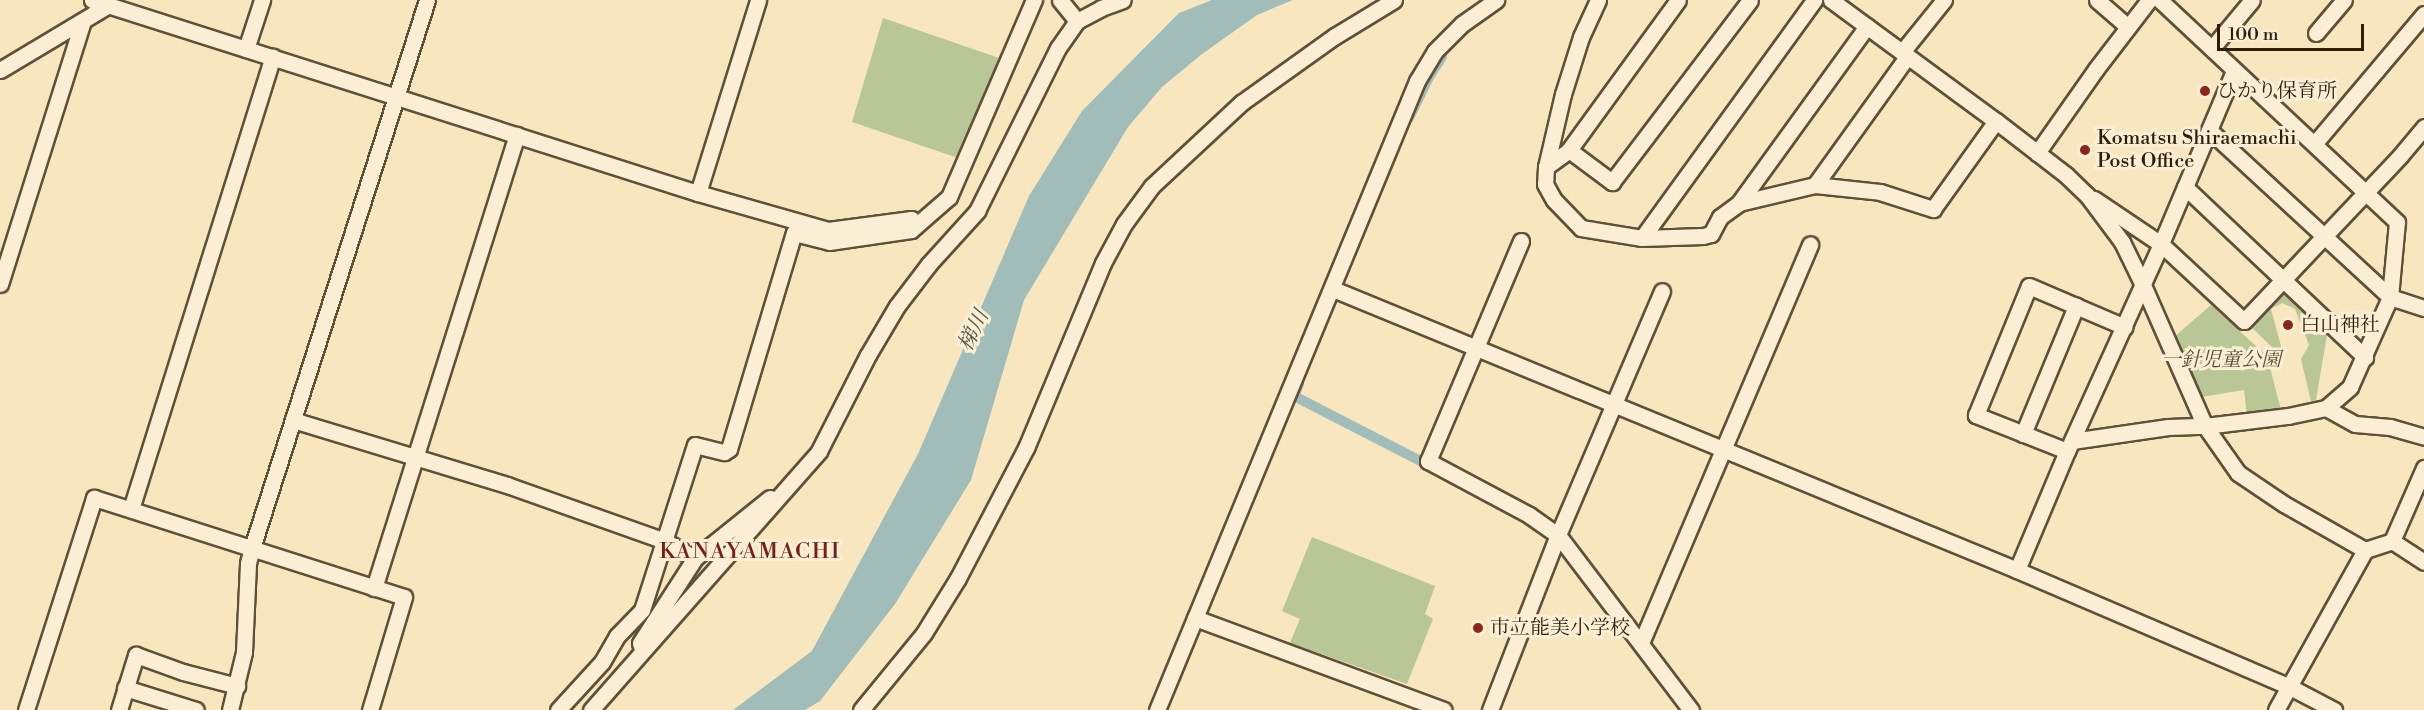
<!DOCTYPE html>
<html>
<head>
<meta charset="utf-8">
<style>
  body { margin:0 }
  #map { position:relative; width:2424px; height:710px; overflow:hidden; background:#f8e6bf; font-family:"Libre Bodoni","Noto Serif JP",serif }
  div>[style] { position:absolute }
  .green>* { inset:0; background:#b9c695 }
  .water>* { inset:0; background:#a0bdba }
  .canal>* { height:10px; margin:-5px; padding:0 5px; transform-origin:5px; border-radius:5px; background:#a0bdba }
  .roads { filter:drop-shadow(2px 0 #605036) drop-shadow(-2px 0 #605036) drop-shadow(0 2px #605036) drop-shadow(0 -2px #605036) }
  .minor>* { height:15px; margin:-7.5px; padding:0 7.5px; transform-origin:7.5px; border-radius:7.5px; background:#faefd5 }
  .dots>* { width:16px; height:16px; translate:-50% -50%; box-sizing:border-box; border:3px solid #faefd5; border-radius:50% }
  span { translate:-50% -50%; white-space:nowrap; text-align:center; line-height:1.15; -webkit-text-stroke:6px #faefd5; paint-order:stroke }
  .poi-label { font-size:20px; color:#2e1e09 }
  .left { translate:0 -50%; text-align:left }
  .park-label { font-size:20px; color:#585033; font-style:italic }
  .water-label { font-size:21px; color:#565647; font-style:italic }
  .quarter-label { font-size:22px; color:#7a1f14; letter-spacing:1.5px }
  .scale { position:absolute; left:2217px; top:24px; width:147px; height:27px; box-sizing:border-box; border:3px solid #2e1e09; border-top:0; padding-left:8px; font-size:18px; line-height:21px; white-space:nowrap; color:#2e1e09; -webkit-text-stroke:4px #faefd5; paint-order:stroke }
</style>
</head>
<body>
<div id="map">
  <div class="green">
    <div style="clip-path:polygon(883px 18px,999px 58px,961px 159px,852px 122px)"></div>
    <div style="clip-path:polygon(2281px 290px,2289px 290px,2328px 329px,2316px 400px,2311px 401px,2301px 359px,2309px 345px,2295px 309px,2282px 303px,2271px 309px,2282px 350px,2277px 352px,2250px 326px)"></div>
    <div style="clip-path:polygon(2211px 305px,2267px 356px,2281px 410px,2247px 416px,2244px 390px,2201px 397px,2174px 337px)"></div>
    <div style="clip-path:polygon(1312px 537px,1435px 586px,1425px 614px,1433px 619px,1407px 684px,1290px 643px,1300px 619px,1282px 611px)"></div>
  </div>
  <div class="water">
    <div style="clip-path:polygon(1212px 0,1293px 0,1257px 15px,1202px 54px,1162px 87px,1128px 127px,1024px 300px,971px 480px,895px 604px,820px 701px,805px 710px,733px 710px,812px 651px,918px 454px,1029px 196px,1082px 111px,1179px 13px)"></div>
  </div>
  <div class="canal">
    <div style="left:1409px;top:118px;width:46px;rotate:-64deg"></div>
    <div style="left:1429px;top:77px;width:24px;rotate:-57deg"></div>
    <div style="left:1299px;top:384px;width:13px;rotate:113deg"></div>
    <div style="left:1294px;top:396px;width:155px;rotate:27.2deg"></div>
  </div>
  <div class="roads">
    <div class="minor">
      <div style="left:92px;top:0;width:636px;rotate:17.67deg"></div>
      <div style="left:698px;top:193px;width:135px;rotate:15.9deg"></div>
      <div style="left:828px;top:230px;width:84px;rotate:-7.5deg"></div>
      <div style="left:911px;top:219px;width:8px;rotate:50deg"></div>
      <div style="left:1060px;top:0;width:27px;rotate:51deg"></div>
      <div style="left:1598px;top:0;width:41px;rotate:114.7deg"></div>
      <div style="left:1581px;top:37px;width:60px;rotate:107.5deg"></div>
      <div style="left:1563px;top:94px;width:75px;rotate:103.1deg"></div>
      <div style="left:1546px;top:167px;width:17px;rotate:93deg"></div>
      <div style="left:1545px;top:184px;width:18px;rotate:61deg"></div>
      <div style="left:1554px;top:200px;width:39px;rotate:46deg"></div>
      <div style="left:1581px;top:228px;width:62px;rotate:9.3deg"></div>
      <div style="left:1642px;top:238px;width:61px;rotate:-1.9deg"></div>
      <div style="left:1703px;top:236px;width:8px;rotate:-14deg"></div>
      <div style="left:1711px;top:234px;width:19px;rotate:-62deg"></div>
      <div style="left:1720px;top:217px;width:24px;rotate:-36deg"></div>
      <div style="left:1739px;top:203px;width:78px;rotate:-13.3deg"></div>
      <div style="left:1815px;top:185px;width:65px;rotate:6.1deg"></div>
      <div style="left:1880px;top:192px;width:56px;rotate:17.8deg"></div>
      <div style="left:1933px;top:209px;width:108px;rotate:-54.4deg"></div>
      <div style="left:1831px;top:0;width:205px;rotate:36.3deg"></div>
      <div style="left:1996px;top:121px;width:88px;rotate:37.6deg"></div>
      <div style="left:2066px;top:175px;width:29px;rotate:44deg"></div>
      <div style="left:2087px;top:195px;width:59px;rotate:53.3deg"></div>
      <div style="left:2122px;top:242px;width:48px;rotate:64deg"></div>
      <div style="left:2143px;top:285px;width:154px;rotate:66.3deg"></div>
      <div style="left:2205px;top:426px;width:57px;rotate:54.9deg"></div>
      <div style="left:2238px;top:473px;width:55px;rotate:34deg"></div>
      <div style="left:2284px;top:504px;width:93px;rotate:29.6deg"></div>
      <div style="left:2097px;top:0;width:41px;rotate:41.1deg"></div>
      <div style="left:2316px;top:33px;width:43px;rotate:-49.7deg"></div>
      <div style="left:2212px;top:48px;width:62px;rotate:-50.2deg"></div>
      <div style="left:246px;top:49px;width:52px;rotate:-71.9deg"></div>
      <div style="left:1902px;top:52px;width:67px;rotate:-51.1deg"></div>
      <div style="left:0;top:70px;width:125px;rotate:-30.9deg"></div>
      <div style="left:2234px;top:71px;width:188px;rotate:112.9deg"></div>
      <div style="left:2161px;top:244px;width:227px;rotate:114.4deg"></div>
      <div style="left:2067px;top:451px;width:129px;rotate:112.8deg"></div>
      <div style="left:2017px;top:570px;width:297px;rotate:23.2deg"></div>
      <div style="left:2290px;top:687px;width:50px;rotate:27.6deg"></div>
      <div style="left:2209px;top:130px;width:246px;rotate:42.7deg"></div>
      <div style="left:2390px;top:297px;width:36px;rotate:18deg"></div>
      <div style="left:2315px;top:143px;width:169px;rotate:-49.8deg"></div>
      <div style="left:1569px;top:150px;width:54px;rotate:36.7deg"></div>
      <div style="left:1612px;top:182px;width:228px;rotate:-52.8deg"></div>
      <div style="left:2037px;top:153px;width:103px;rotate:-54.9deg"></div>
      <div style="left:2096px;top:69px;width:87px;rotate:-52.5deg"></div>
      <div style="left:1546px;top:167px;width:29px;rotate:-36deg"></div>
      <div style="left:1569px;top:150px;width:185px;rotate:-54deg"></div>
      <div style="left:1815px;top:185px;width:158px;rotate:-54.3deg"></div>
      <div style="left:2185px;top:187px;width:248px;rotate:43.4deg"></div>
      <div style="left:698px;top:193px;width:202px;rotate:-72.7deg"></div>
      <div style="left:2094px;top:199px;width:81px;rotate:33.9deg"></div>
      <div style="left:2161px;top:244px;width:113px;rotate:42.9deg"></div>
      <div style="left:2244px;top:321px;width:227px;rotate:-46.6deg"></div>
      <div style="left:2400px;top:156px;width:38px;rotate:-50deg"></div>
      <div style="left:1739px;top:203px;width:218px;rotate:-54.1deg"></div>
      <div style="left:1642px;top:238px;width:294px;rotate:-54.1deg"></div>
      <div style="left:1521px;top:241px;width:239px;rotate:112.9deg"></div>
      <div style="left:1428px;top:461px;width:115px;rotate:28.1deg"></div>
      <div style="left:1529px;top:515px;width:35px;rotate:35deg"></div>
      <div style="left:1558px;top:535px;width:220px;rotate:52.8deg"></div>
      <div style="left:0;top:284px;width:276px;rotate:-72.5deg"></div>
      <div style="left:1333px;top:289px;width:739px;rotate:22.33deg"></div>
      <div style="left:2326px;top:408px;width:33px;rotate:29deg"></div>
      <div style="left:2355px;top:424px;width:35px;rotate:5deg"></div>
      <div style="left:2390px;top:427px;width:35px;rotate:16deg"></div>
      <div style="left:293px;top:420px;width:224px;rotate:16.9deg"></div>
      <div style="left:507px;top:485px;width:168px;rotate:19.5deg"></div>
      <div style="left:665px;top:541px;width:34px;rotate:30deg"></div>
      <div style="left:695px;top:558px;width:96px;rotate:-38.7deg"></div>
      <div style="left:2023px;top:434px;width:139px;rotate:-67.5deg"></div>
      <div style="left:2072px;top:441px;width:97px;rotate:-8.3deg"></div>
      <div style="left:2168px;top:427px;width:37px;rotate:-2deg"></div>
      <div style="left:2205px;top:426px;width:84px;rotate:-6.9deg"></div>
      <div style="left:2288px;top:416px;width:39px;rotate:-12deg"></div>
      <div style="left:2326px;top:408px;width:32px;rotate:-41deg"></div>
      <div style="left:2350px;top:387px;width:98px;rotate:-66deg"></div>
      <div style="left:2390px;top:297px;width:75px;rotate:-84.7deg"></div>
      <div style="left:2397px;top:222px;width:325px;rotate:-136.9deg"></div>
      <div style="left:2067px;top:451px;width:98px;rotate:-158.4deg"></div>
      <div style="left:1976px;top:415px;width:139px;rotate:-67.7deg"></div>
      <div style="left:2029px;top:286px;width:104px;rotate:23.1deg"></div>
      <div style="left:131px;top:509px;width:474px;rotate:-72.6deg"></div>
      <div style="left:2392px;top:541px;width:38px;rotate:33deg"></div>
      <div style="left:374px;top:588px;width:475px;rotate:-72.5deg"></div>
      <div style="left:1195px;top:618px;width:265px;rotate:20.3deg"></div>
      <div style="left:1641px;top:643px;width:433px;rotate:-67deg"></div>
      <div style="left:642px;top:649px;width:6px;rotate:-108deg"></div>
      <div style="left:640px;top:643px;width:101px;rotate:-57.1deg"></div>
      <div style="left:125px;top:688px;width:74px;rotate:17.2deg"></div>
      <div style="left:26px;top:710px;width:223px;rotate:-72.2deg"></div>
      <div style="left:94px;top:498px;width:325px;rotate:17.7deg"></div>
      <div style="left:404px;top:597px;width:118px;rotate:106.7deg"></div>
      <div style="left:119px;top:710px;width:58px;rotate:-72.8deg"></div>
      <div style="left:136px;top:655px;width:50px;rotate:19.9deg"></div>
      <div style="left:183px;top:672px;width:56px;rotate:14.5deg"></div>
      <div style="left:230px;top:710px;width:60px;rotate:-76.4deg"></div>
      <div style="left:244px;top:652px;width:89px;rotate:-87.4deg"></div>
      <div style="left:248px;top:563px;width:16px;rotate:-75deg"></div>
      <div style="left:252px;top:548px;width:575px;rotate:-72.29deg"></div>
      <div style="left:558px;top:710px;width:65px;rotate:-47.5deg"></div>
      <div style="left:602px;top:662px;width:30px;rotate:-60deg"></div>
      <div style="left:617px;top:636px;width:36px;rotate:-46deg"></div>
      <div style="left:642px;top:610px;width:173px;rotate:-72.2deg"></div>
      <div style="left:695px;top:445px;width:30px;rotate:14deg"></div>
      <div style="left:724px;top:452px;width:6px;rotate:-31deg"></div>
      <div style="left:729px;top:449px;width:226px;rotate:-73.3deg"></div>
      <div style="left:794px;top:233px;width:36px;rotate:14deg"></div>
      <div style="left:829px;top:242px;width:83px;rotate:-8.3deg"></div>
      <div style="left:911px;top:230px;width:50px;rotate:-41deg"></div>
      <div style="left:949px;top:197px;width:215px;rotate:-66.7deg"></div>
      <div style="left:591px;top:710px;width:345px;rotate:-48.6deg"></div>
      <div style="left:819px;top:451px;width:108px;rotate:-63deg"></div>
      <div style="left:868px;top:355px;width:57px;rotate:-59.4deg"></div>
      <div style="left:897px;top:306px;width:53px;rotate:-52.7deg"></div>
      <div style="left:929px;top:264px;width:72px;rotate:-47.8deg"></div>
      <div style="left:977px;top:211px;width:182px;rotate:-63.6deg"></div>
      <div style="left:1058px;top:48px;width:33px;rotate:-55deg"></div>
      <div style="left:1077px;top:21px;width:27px;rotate:-28deg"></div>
      <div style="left:1101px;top:8px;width:23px;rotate:-20deg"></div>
      <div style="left:861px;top:710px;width:99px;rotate:-50.7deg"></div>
      <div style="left:924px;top:633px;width:65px;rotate:-58.3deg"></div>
      <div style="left:958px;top:578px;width:147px;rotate:-62.4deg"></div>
      <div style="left:1026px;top:448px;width:200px;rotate:-67.4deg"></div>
      <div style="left:1103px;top:263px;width:44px;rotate:-61.7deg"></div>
      <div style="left:1124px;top:224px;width:47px;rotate:-53.6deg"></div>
      <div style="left:1152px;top:186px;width:122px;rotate:-43deg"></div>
      <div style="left:1241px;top:103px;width:115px;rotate:-35.5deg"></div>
      <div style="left:1335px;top:36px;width:69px;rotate:-31.4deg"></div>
      <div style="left:1157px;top:710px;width:681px;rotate:-67.54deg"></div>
      <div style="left:1417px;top:81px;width:35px;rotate:-59deg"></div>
      <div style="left:1435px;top:51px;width:38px;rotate:-45deg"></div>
      <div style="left:1462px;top:24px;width:42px;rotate:-35.2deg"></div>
      <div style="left:1490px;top:710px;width:188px;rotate:-68.8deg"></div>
      <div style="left:1558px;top:535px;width:265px;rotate:-66.9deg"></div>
      <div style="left:2276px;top:710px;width:183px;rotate:-60.9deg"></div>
      <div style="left:2365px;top:550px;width:28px;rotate:-18deg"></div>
      <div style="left:2392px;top:541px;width:80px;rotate:-66.3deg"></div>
    </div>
  </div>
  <div class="dots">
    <div style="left:2205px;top:91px;background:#8f2418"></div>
    <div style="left:2085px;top:150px;background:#8f2418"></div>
    <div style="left:2288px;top:325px;background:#8f2418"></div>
    <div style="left:1478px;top:628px;background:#8f2418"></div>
  </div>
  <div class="poi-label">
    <span class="left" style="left:2217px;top:91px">ひかり保育所</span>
    <span class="left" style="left:2097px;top:150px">Komatsu Shiraemachi<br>Post Office</span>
    <span class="left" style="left:2300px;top:325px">白山神社</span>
    <span class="left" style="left:1490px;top:628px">市立能美小学校</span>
  </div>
  <div class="park-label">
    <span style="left:2221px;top:360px">一針児童公園</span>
  </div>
  <div class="water-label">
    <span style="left:974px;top:331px;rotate:-64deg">梯川</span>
  </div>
  <div class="quarter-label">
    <span style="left:750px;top:552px">KANAYAMACHI</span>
  </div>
  <div class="scale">100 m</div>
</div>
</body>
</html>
